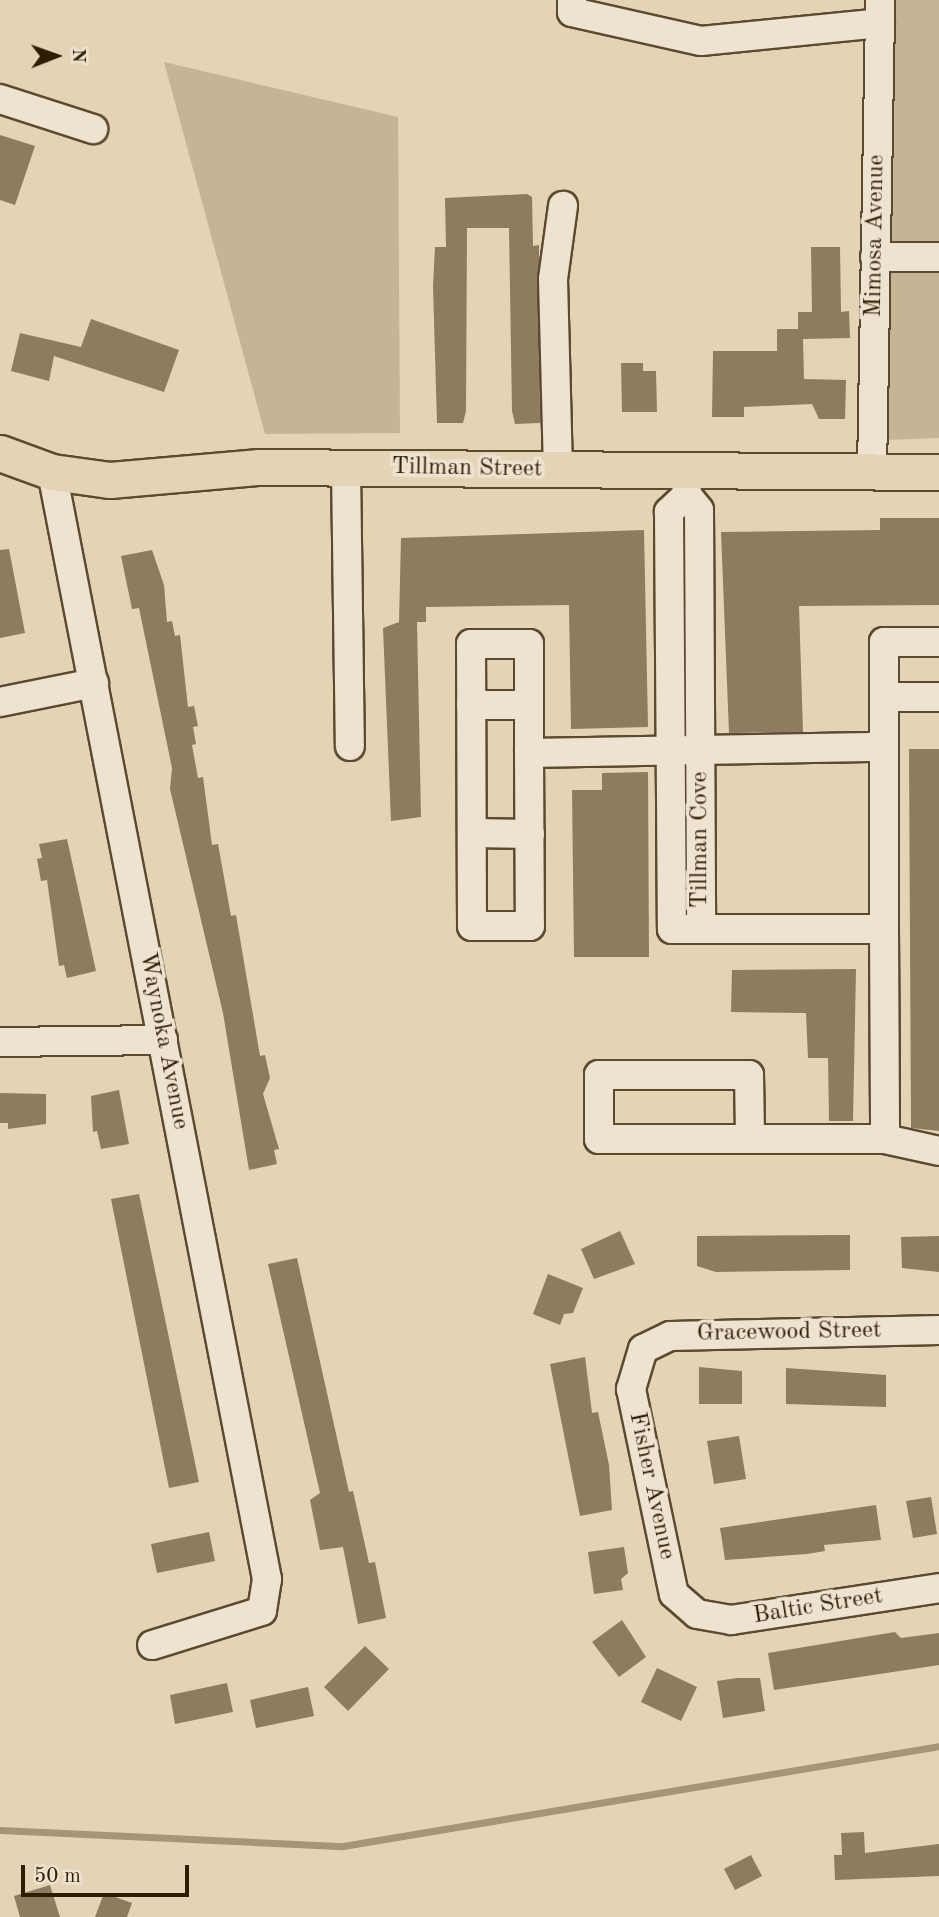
<!DOCTYPE html>
<html>
<head>
<meta charset="utf-8">
<style>
  body { margin:0 }
  #map { position:relative; width:939px; height:1917px; overflow:hidden; background:#e5d3b6; font-family:"Old Standard TT",serif }
  div>[style] { position:absolute }
  .green>* { inset:0; background:#c6b497 }
  .stream>* { height:7px; margin:-3.5px; padding:0 3.5px; transform-origin:3.5px; border-radius:3.5px; background:#a79579 }
  .building>* { inset:0; background:#8e7b60 }
  .roads { filter:drop-shadow(2px 0 #5c4a2f) drop-shadow(-2px 0 #5c4a2f) drop-shadow(0 2px #5c4a2f) drop-shadow(0 -2px #5c4a2f) }
  .minor>* { height:28px; margin:-14px; padding:0 14px; transform-origin:14px; border-radius:14px; background:#eee2d0 }
  .major>* { height:35px; margin:-17.5px; padding:0 17.5px; transform-origin:17.5px; border-radius:17.5px; background:#e5d3b6 }
  span { translate:-50% -50%; white-space:nowrap; text-align:center; line-height:1.15; -webkit-text-stroke:7px #eee2d0; paint-order:stroke }
  .street-label { font-size:24px; color:#2f1c02 }
  .north { position:absolute; left:21px; top:21px; width:70px; height:70px; -webkit-text-stroke:5px #eee2d0; paint-order:stroke; rotate:89deg; font-size:19px; font-weight:700; line-height:28px; text-align:center; color:#2f1c02 }
  .north::after { content:''; display:block; margin:auto; width:24px; height:32px; background:#2f1c02; clip-path:polygon(50% 0,100% 100%,50% 72%,0 100%) }
  .scale { position:absolute; left:21px; top:1865px; width:168px; height:32px; box-sizing:border-box; border:4px solid #2f1c02; border-top:0; padding-left:9px; font-size:21px; line-height:24px; white-space:nowrap; color:#2f1c02; -webkit-text-stroke:5px #eee2d0; paint-order:stroke }
</style>
</head>
<body>
<div id="map">
  <div class="green">
    <div style="clip-path:polygon(896px 0,939px 0,939px 438px,886px 440px)"></div>
    <div style="clip-path:polygon(164px 62px,398px 117px,400px 433px,265px 434px)"></div>
  </div>
  <div class="stream">
    <div style="left:0;top:1830px;width:343px;rotate:2.7deg"></div>
    <div style="left:343px;top:1846px;width:604px;rotate:-9.52deg"></div>
  </div>
  <div class="building">
    <div style="clip-path:polygon(0 135px,35px 146px,15px 205px,0 200px)"></div>
    <div style="clip-path:polygon(527px 194px,532px 197px,533px 246px,539px 245px,540px 423px,515px 424px,512px 411px,509px 228px,467px 228px,466px 411px,463px 423px,437px 423px,433px 286px,435px 247px,446px 247px,445px 198px)"></div>
    <div style="clip-path:polygon(811px 247px,840px 247px,841px 312px,849px 311px,850px 338px,803px 339px,804px 379px,846px 380px,845px 419px,819px 419px,812px 404px,744px 407px,744px 417px,712px 417px,713px 351px,777px 351px,777px 329px,798px 329px,798px 312px,812px 312px)"></div>
    <div style="clip-path:polygon(91px 319px,179px 350px,164px 392px,54px 356px,49px 381px,11px 371px,20px 333px,81px 347px)"></div>
    <div style="clip-path:polygon(621px 363px,643px 363px,643px 371px,656px 371px,657px 412px,622px 412px)"></div>
    <div style="clip-path:polygon(880px 518px,939px 518px,939px 605px,799px 606px,803px 732px,729px 733px,721px 532px,880px 530px)"></div>
    <div style="clip-path:polygon(644px 530px,648px 727px,571px 729px,569px 605px,426px 607px,426px 622px,417px 622px,421px 817px,391px 821px,383px 628px,399px 622px,401px 538px)"></div>
    <div style="clip-path:polygon(9px 549px,25px 633px,0 638px,0 550px)"></div>
    <div style="clip-path:polygon(152px 550px,164px 585px,167px 622px,172px 621px,175px 636px,180px 635px,188px 707px,194px 706px,198px 726px,193px 727px,196px 744px,192px 745px,198px 778px,203px 777px,212px 845px,218px 844px,231px 916px,236px 915px,260px 1056px,265px 1055px,270px 1078px,263px 1094px,279px 1149px,274px 1150px,277px 1164px,249px 1170px,223px 1013px,170px 789px,172px 768px,139px 608px,132px 609px,121px 556px)"></div>
    <div style="clip-path:polygon(909px 749px,939px 749px,939px 1131px,911px 1128px)"></div>
    <div style="clip-path:polygon(648px 772px,649px 957px,574px 957px,572px 790px,602px 790px,602px 773px)"></div>
    <div style="clip-path:polygon(67px 839px,96px 971px,67px 978px,64px 965px,59px 966px,47px 880px,41px 881px,37px 859px,42px 858px,39px 844px)"></div>
    <div style="clip-path:polygon(856px 969px,853px 1121px,829px 1121px,828px 1058px,808px 1058px,806px 1013px,731px 1012px,732px 970px)"></div>
    <div style="clip-path:polygon(119px 1090px,129px 1144px,101px 1149px,97px 1131px,93px 1132px,91px 1096px)"></div>
    <div style="clip-path:polygon(0 1093px,46px 1094px,46px 1124px,8px 1129px,8px 1123px,0 1123px)"></div>
    <div style="clip-path:polygon(139px 1194px,199px 1482px,169px 1488px,111px 1199px)"></div>
    <div style="clip-path:polygon(620px 1231px,635px 1264px,594px 1279px,581px 1249px)"></div>
    <div style="clip-path:polygon(850px 1235px,850px 1270px,716px 1272px,697px 1266px,697px 1236px)"></div>
    <div style="clip-path:polygon(939px 1236px,939px 1272px,902px 1268px,901px 1237px)"></div>
    <div style="clip-path:polygon(297px 1258px,349px 1492px,353px 1491px,369px 1563px,375px 1562px,386px 1618px,358px 1624px,343px 1547px,320px 1550px,310px 1500px,320px 1493px,268px 1264px)"></div>
    <div style="clip-path:polygon(548px 1274px,583px 1288px,573px 1313px,564px 1314px,560px 1325px,533px 1314px)"></div>
    <div style="clip-path:polygon(585px 1357px,592px 1413px,598px 1412px,609px 1465px,612px 1510px,580px 1516px,550px 1364px)"></div>
    <div style="clip-path:polygon(699px 1367px,742px 1371px,742px 1404px,699px 1404px)"></div>
    <div style="clip-path:polygon(786px 1368px,886px 1375px,886px 1407px,786px 1404px)"></div>
    <div style="clip-path:polygon(739px 1436px,746px 1479px,714px 1484px,707px 1441px)"></div>
    <div style="clip-path:polygon(931px 1497px,937px 1534px,913px 1538px,906px 1501px)"></div>
    <div style="clip-path:polygon(876px 1505px,881px 1540px,824px 1545px,825px 1551px,807px 1554px,725px 1560px,720px 1528px)"></div>
    <div style="clip-path:polygon(209px 1532px,215px 1561px,157px 1573px,151px 1544px)"></div>
    <div style="clip-path:polygon(624px 1547px,628px 1573px,621px 1579px,623px 1590px,594px 1594px,588px 1552px)"></div>
    <div style="clip-path:polygon(622px 1620px,646px 1657px,619px 1677px,592px 1642px)"></div>
    <div style="clip-path:polygon(895px 1632px,901px 1638px,939px 1633px,939px 1665px,774px 1690px,768px 1653px)"></div>
    <div style="clip-path:polygon(365px 1646px,389px 1669px,348px 1711px,324px 1687px)"></div>
    <div style="clip-path:polygon(657px 1668px,697px 1687px,681px 1721px,641px 1702px)"></div>
    <div style="clip-path:polygon(737px 1678px,760px 1678px,765px 1711px,723px 1718px,717px 1681px)"></div>
    <div style="clip-path:polygon(227px 1683px,233px 1712px,175px 1724px,170px 1695px)"></div>
    <div style="clip-path:polygon(308px 1687px,314px 1716px,256px 1728px,250px 1700px)"></div>
    <div style="clip-path:polygon(864px 1832px,865px 1853px,939px 1844px,939px 1876px,835px 1880px,834px 1855px,842px 1855px,841px 1833px)"></div>
    <div style="clip-path:polygon(751px 1855px,762px 1876px,735px 1890px,724px 1869px)"></div>
    <div style="clip-path:polygon(50px 1885px,60px 1917px,20px 1917px,14px 1896px)"></div>
    <div style="clip-path:polygon(104px 1893px,132px 1903px,127px 1917px,95px 1917px)"></div>
  </div>
  <div class="roads">
    <div class="minor">
      <div style="left:572px;top:0;width:12px;rotate:90deg"></div>
      <div style="left:572px;top:12px;width:132px;rotate:12.7deg"></div>
      <div style="left:701px;top:41px;width:180px;rotate:-5.7deg"></div>
      <div style="left:0;top:99px;width:98px;rotate:17.9deg"></div>
      <div style="left:875px;top:257px;width:64px"></div>
      <div style="left:346px;top:468px;width:278px;rotate:89.2deg"></div>
      <div style="left:558px;top:470px;width:191px;rotate:-91.5deg"></div>
      <div style="left:553px;top:279px;width:74px;rotate:-82.2deg"></div>
      <div style="left:52px;top:472px;width:1128px;rotate:79.01deg"></div>
      <div style="left:267px;top:1579px;width:32px;rotate:99deg"></div>
      <div style="left:262px;top:1611px;width:115px;rotate:162.8deg"></div>
      <div style="left:872px;top:472px;width:472px;rotate:-89deg"></div>
      <div style="left:686px;top:477px;width:18px;rotate:87deg"></div>
      <div style="left:687px;top:495px;width:19px;rotate:51deg"></div>
      <div style="left:699px;top:510px;width:419px;rotate:89.7deg"></div>
      <div style="left:687px;top:495px;width:25px;rotate:137deg"></div>
      <div style="left:669px;top:512px;width:417px;rotate:89.6deg"></div>
      <div style="left:672px;top:929px;width:212px"></div>
      <div style="left:884px;top:929px;width:287px;rotate:-90deg"></div>
      <div style="left:884px;top:642px;width:55px"></div>
      <div style="left:884px;top:697px;width:55px"></div>
      <div style="left:0;top:702px;width:96px;rotate:-11.4deg"></div>
      <div style="left:471px;top:705px;width:58px"></div>
      <div style="left:529px;top:753px;width:173px;rotate:89.7deg"></div>
      <div style="left:530px;top:926px;width:58px;rotate:180deg"></div>
      <div style="left:472px;top:926px;width:282px;rotate:-90.2deg"></div>
      <div style="left:471px;top:644px;width:58px"></div>
      <div style="left:529px;top:644px;width:109px;rotate:90deg"></div>
      <div style="left:529px;top:753px;width:355px;rotate:-1deg"></div>
      <div style="left:472px;top:833px;width:58px;rotate:1deg"></div>
      <div style="left:884px;top:929px;width:210px;rotate:89.7deg"></div>
      <div style="left:0;top:1042px;width:163px;rotate:-0.7deg"></div>
      <div style="left:750px;top:1137px;width:62px;rotate:-90.9deg"></div>
      <div style="left:749px;top:1075px;width:150px;rotate:180deg"></div>
      <div style="left:599px;top:1075px;width:64px;rotate:90deg"></div>
      <div style="left:599px;top:1139px;width:286px"></div>
      <div style="left:885px;top:1139px;width:55px;rotate:12.5deg"></div>
      <div style="left:939px;top:1330px;width:269px;rotate:178.7deg"></div>
      <div style="left:670px;top:1336px;width:30px;rotate:154deg"></div>
      <div style="left:643px;top:1349px;width:42px;rotate:106.7deg"></div>
      <div style="left:631px;top:1389px;width:209px;rotate:78.2deg"></div>
      <div style="left:674px;top:1594px;width:30px;rotate:41deg"></div>
      <div style="left:697px;top:1614px;width:35px;rotate:10deg"></div>
      <div style="left:731px;top:1620px;width:210px;rotate:-8.7deg"></div>
    </div>
    <div class="major">
      <div style="left:0;top:453px;width:55px;rotate:20.1deg"></div>
      <div style="left:52px;top:472px;width:59px;rotate:7.9deg"></div>
      <div style="left:110px;top:480px;width:150px;rotate:-5deg"></div>
      <div style="left:259px;top:467px;width:680px;rotate:0.42deg"></div>
    </div>
  </div>
  <div class="street-label">
    <span style="left:876px;top:236px;rotate:-89deg">Mimosa Avenue</span>
    <span style="left:467px;top:469px;rotate:1deg">Tillman Street</span>
    <span style="left:701px;top:840px;rotate:-90deg">Tillman Cove</span>
    <span style="left:163px;top:1041px;rotate:79deg">Waynoka Avenue</span>
    <span style="left:789px;top:1333px;rotate:-1deg">Gracewood Street</span>
    <span style="left:651px;top:1486px;rotate:78deg">Fisher Avenue</span>
    <span style="left:818px;top:1607px;rotate:-9deg">Baltic Street</span>
  </div>
  <div class="north">N</div>
  <div class="scale">50 m</div>
</div>
</body>
</html>
